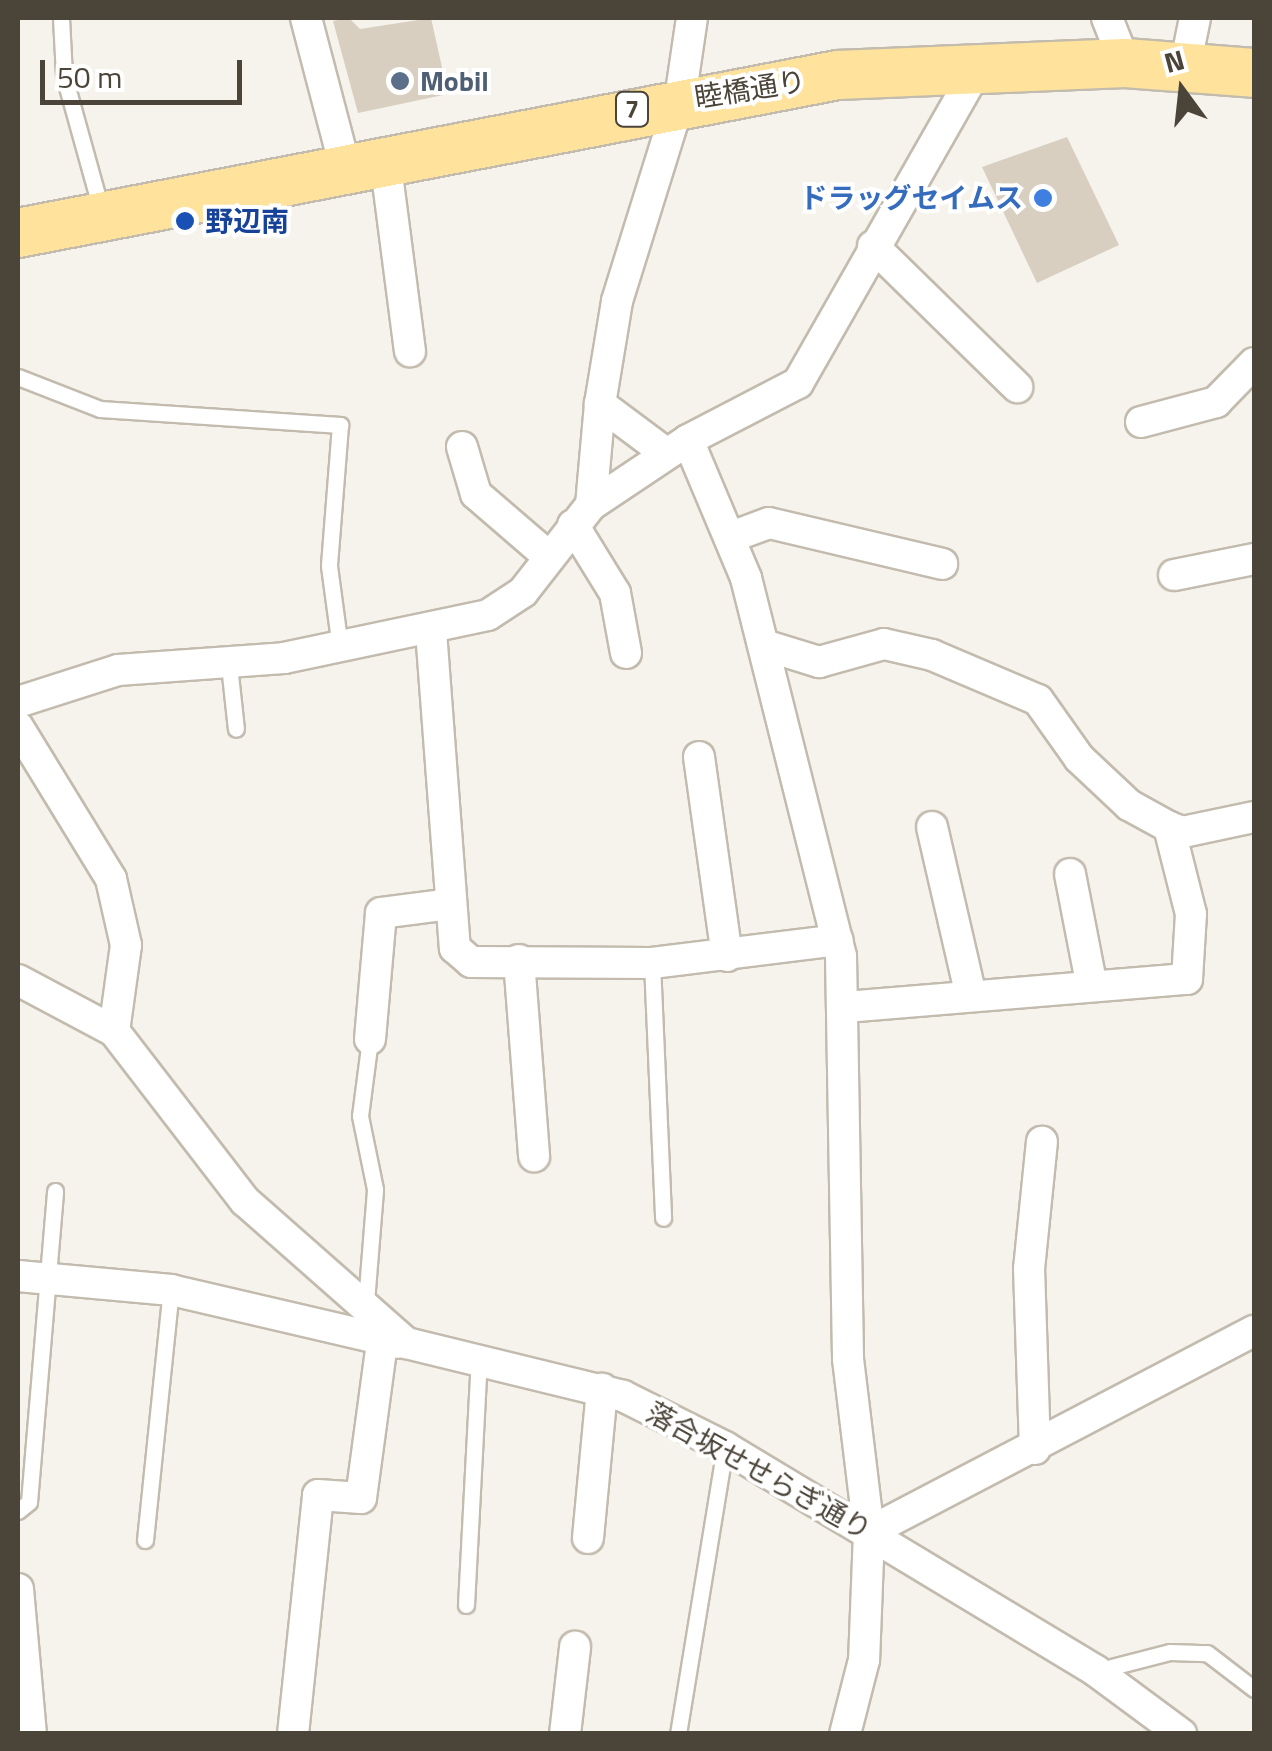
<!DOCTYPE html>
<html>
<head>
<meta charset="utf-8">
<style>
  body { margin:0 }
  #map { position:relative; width:1272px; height:1751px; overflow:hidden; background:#f6f3ec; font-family:"Titillium Web","Noto Sans JP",sans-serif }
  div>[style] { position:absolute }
  .building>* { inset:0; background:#d8cfc1 }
  .roads { filter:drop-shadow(2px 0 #c2bbae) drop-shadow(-2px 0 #c2bbae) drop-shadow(0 2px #c2bbae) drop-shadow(0 -2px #c2bbae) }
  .lane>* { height:15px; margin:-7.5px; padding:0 7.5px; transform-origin:7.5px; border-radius:7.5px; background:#fff }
  .street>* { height:30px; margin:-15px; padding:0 15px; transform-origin:15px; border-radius:15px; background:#fff }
  .primary>* { height:48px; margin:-24px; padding:0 24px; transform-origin:24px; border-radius:24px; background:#ffe39c }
  .dots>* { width:28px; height:28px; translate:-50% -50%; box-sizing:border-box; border:5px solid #fff; border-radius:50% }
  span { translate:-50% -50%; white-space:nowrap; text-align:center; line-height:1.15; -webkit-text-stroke:8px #fff; paint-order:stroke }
  .shield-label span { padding:2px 8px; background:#fff; border:2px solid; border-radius:8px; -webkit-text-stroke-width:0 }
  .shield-label { font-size:25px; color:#4b4439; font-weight:700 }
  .service-label { font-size:28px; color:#4e5e75; font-weight:700 }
  .left { translate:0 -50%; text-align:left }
  .street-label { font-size:28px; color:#4b4439 }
  .shop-label { font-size:28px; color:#366cbe; font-weight:700 }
  .right { translate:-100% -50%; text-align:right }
  .transit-label { font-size:28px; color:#164399; font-weight:700 }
  .frame { position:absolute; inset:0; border:20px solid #4b4439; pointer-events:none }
  .north { position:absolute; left:1132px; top:40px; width:100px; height:100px; -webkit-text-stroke:8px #fff; paint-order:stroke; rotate:345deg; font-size:28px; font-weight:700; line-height:40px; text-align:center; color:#4b4439 }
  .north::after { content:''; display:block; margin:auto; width:35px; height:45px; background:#4b4439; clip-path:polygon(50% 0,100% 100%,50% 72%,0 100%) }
  .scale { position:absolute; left:40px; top:60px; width:202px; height:45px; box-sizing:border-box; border:5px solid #4b4439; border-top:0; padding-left:12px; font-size:30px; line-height:35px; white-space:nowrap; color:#4b4439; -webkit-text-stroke:8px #fff; paint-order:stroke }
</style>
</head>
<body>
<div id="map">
  <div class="building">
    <div style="clip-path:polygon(349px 18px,360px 29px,431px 18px,448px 94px,358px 113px,333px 21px)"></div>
    <div style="clip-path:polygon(1067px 137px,1119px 245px,1037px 283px,982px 167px)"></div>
  </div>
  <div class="roads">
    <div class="lane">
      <div style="left:61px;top:18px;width:58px;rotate:87deg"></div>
      <div style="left:64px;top:76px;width:142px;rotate:74.5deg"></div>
      <div style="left:18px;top:377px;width:88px;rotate:21.3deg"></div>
      <div style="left:100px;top:409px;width:241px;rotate:3.8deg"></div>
      <div style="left:340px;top:425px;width:141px;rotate:94.5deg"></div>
      <div style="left:329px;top:566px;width:82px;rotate:82.3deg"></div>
      <div style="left:229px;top:665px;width:64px;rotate:83.8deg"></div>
      <div style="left:652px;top:963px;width:255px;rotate:87.5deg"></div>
      <div style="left:366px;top:1302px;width:113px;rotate:-85.4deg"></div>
      <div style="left:375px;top:1189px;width:75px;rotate:-101.6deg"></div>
      <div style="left:360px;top:1116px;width:78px;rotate:-82.6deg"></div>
      <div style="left:18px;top:1511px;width:14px;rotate:-39deg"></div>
      <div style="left:29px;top:1502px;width:312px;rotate:-85.2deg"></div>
      <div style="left:145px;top:1540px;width:251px;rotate:-84.1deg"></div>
      <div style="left:466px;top:1605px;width:245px;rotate:-87deg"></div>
      <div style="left:1096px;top:1671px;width:76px;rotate:-14.4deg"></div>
      <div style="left:1170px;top:1652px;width:37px;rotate:2deg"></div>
      <div style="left:1207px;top:1653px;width:59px;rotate:37.5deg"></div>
      <div style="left:678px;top:1734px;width:291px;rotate:-80.7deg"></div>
    </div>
    <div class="street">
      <div style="left:306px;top:18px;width:154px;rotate:75.3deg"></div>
      <div style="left:1107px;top:18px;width:48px;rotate:68.2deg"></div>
      <div style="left:1185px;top:67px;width:50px;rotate:-78.5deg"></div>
      <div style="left:385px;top:159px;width:194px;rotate:82.6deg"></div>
      <div style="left:873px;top:246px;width:202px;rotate:44.4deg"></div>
      <div style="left:1141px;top:422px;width:78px;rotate:-14.9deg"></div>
      <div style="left:1216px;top:402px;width:54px;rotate:-45.7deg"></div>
      <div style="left:688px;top:440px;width:124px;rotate:-27.4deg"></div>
      <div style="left:798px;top:383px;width:367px;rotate:-60.3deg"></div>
      <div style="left:462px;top:447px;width:49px;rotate:73.4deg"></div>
      <div style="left:476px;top:494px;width:96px;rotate:40.8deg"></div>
      <div style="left:663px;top:451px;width:79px;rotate:-143.3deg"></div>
      <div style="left:600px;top:404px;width:104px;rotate:-80.6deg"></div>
      <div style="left:617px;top:301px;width:212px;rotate:-72.7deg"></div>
      <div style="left:680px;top:99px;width:82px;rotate:-81.6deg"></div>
      <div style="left:591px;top:505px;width:101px;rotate:-84.9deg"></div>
      <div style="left:573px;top:525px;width:80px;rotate:58.3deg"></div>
      <div style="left:615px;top:593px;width:61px;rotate:79.6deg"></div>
      <div style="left:731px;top:537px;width:40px;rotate:-20.2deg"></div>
      <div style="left:769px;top:523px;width:178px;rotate:13.3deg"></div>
      <div style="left:1174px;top:575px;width:82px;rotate:-11.3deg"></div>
      <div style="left:431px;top:631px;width:318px;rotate:85.7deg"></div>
      <div style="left:455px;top:948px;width:21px;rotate:41deg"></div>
      <div style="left:471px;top:962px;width:181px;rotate:0.3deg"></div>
      <div style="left:652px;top:963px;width:187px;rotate:-7deg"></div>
      <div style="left:764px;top:645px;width:58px;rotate:17.2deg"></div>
      <div style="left:819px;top:662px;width:67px;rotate:-15.5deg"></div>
      <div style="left:884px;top:644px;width:49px;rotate:12.9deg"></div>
      <div style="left:932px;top:655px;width:115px;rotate:23deg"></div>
      <div style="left:1038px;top:700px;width:71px;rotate:54.7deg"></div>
      <div style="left:1079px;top:758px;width:69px;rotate:43.2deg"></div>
      <div style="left:1129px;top:805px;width:46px;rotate:28.8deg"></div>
      <div style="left:1169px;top:827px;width:15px;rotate:20deg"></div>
      <div style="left:1183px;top:832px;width:73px;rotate:-11.9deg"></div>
      <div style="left:18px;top:702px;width:105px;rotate:-17.7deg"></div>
      <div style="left:118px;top:670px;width:166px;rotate:-4.1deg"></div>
      <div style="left:284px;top:658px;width:208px;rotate:-11.9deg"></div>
      <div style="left:488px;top:615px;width:42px;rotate:-33.3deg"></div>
      <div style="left:523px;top:592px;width:110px;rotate:-52deg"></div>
      <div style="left:591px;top:505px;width:117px;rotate:-33.8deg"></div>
      <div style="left:688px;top:440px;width:150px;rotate:67.2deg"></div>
      <div style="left:746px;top:578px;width:390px;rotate:75.9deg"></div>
      <div style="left:841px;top:956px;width:403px;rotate:89deg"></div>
      <div style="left:848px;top:1359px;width:174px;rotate:83.1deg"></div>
      <div style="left:869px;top:1532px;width:128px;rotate:92.2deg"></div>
      <div style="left:864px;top:1660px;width:76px;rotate:104.4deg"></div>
      <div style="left:18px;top:727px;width:178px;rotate:58.5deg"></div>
      <div style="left:111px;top:879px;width:68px;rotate:77.2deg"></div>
      <div style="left:126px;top:945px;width:87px;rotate:97.9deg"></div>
      <div style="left:699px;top:757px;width:201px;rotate:82deg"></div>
      <div style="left:932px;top:827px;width:169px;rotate:77deg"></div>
      <div style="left:1070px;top:874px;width:110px;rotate:79deg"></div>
      <div style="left:519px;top:960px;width:197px;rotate:85.6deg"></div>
      <div style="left:18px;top:980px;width:109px;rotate:28deg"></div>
      <div style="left:114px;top:1031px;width:215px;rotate:52.4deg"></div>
      <div style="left:245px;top:1201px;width:215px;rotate:41.4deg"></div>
      <div style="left:406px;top:1343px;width:223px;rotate:13.7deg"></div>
      <div style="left:623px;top:1396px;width:114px;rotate:26.6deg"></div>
      <div style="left:725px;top:1447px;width:433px;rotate:31.1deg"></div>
      <div style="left:1096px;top:1671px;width:106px;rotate:36.5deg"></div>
      <div style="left:845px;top:1007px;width:343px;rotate:-4.7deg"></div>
      <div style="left:1187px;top:979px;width:65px;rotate:-86.5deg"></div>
      <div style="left:1191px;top:914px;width:90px;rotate:-104.2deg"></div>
      <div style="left:370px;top:1039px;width:126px;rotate:-85deg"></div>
      <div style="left:381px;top:913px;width:70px;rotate:-7.4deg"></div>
      <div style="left:18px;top:1276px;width:154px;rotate:5.2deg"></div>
      <div style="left:171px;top:1290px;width:233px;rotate:13.1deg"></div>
      <div style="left:1035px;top:1449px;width:180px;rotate:-91.9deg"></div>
      <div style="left:1029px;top:1269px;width:128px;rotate:-84.2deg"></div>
      <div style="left:869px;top:1532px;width:434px;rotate:-27.6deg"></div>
      <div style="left:588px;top:1538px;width:150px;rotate:-84.6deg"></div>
      <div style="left:18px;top:1589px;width:146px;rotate:84.9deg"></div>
      <div style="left:293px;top:1734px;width:240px;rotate:-84deg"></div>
      <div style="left:318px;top:1495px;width:43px;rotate:4deg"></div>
      <div style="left:361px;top:1498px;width:156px;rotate:-82.3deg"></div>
      <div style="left:565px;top:1734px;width:88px;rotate:-83.4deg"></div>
    </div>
    <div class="primary">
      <div style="left:18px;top:233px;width:835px;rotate:-10.91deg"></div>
      <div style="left:838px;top:75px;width:287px;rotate:-2.4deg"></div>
      <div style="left:1125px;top:63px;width:129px;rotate:4.4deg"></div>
    </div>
  </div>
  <div class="dots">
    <div style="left:400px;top:81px;background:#5c6f8a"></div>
    <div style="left:1043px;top:198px;background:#3f7fe0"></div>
    <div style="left:185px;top:221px;background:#1a4fb4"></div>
  </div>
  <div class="shield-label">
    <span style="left:632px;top:109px">7</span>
  </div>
  <div class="service-label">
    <span class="left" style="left:420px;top:81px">Mobil</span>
  </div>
  <div class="street-label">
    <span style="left:750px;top:89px;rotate:-9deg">睦橋通り</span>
    <span style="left:759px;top:1471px;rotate:29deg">落合坂せせらぎ通り</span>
  </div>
  <div class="shop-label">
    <span class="right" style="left:1023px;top:198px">ドラッグセイムス</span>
  </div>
  <div class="transit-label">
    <span class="left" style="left:205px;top:221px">野辺南</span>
  </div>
  <div class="frame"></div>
  <div class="north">N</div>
  <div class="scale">50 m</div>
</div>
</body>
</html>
